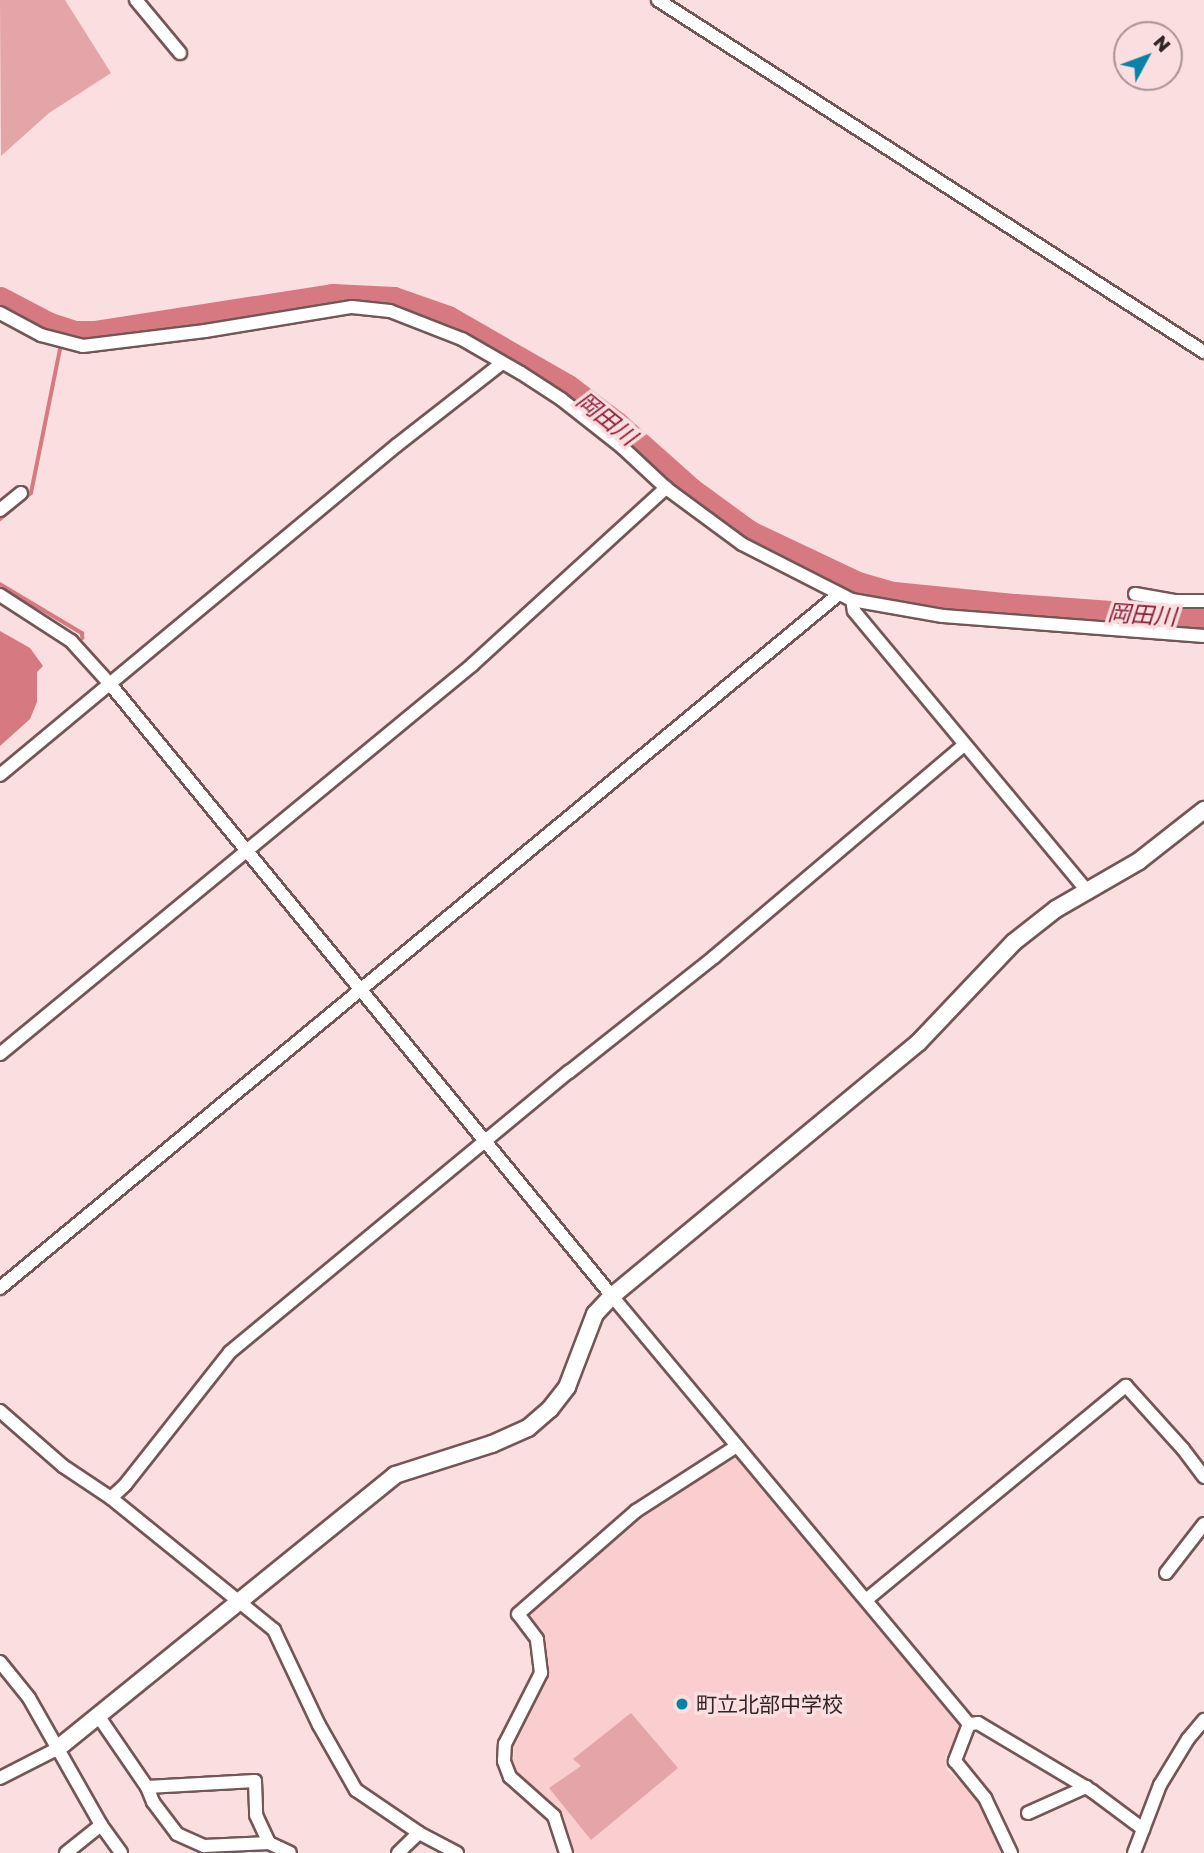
<!DOCTYPE html>
<html>
<head>
<meta charset="utf-8">
<style>
  body { margin:0 }
  #map { position:relative; width:1204px; height:1853px; overflow:hidden; background:#fbdedf; font-family:"Golos Text","Noto Sans JP",sans-serif }
  div>[style] { position:absolute }
  .built>* { inset:0; background:#facecf }
  .green>* { inset:0; background:#e4a5a8 }
  .water>* { inset:0; background:#d67980 }
  .stream>* { height:3.5px; margin:-1.75px; padding:0 1.75px; transform-origin:1.75px; border-radius:1.75px; background:#d67980 }
  .river>* { height:23px; margin:-11.5px; padding:0 11.5px; transform-origin:11.5px; border-radius:11.5px; background:#d67980 }
  .roads { filter:drop-shadow(2px 0 #745657) drop-shadow(-2px 0 #745657) drop-shadow(0 2px #745657) drop-shadow(0 -2px #745657) }
  .minor>* { height:12px; margin:-6px; padding:0 6px; transform-origin:6px; border-radius:6px; background:#fff }
  .tertiary>* { height:16px; margin:-8px; padding:0 8px; transform-origin:8px; border-radius:8px; background:#fff }
  .dots>* { width:19px; height:19px; translate:-50% -50%; box-sizing:border-box; border:4px solid #fbdedf; border-radius:50% }
  span { translate:-50% -50%; white-space:nowrap; text-align:center; line-height:1.15; -webkit-text-stroke:7px #fbdedf; paint-order:stroke }
  .poi-label { font-size:21px; color:#312424 }
  .left { translate:0 -50%; text-align:left }
  .water-label { font-size:23px; color:#8a1b31; font-style:italic }
  .north { position:absolute; left:1113px; top:21px; width:70px; height:70px; box-sizing:border-box; background:#fbdedf; border:2px solid #aa9494; border-radius:50%; rotate:49deg; font-size:19px; font-weight:700; line-height:28px; text-align:center; color:#312424 }
  .north::after { content:''; display:block; margin:auto; width:24px; height:32px; background:#0684a8; clip-path:polygon(50% 0,100% 100%,50% 72%,0 100%) }
</style>
</head>
<body>
<div id="map">
  <div class="built">
    <div style="clip-path:polygon(737px 1457px,959px 1723px,960px 1731px,945px 1758px,947px 1770px,981px 1800px,1006px 1853px,571px 1853px,560px 1816px,515px 1775px,513px 1749px,546px 1672px,547px 1661px,542px 1637px,527px 1614px,642px 1513px)"></div>
  </div>
  <div class="green">
    <div style="clip-path:polygon(0 0,65px 0,111px 73px,49px 113px,1px 156px)"></div>
    <div style="clip-path:polygon(631px 1713px,678px 1768px,591px 1840px,549px 1788px,581px 1766px,573px 1759px)"></div>
  </div>
  <div class="water">
    <div style="clip-path:polygon(0 631px,30px 648px,43px 666px,37px 672px,37px 702px,30px 719px,0 746px)"></div>
  </div>
  <div class="stream">
    <div style="left:0;top:519px;width:40px;rotate:-40deg"></div>
    <div style="left:31px;top:493px;width:167px;rotate:-78.6deg"></div>
    <div style="left:0;top:584px;width:96px;rotate:30.9deg"></div>
    <div style="left:82px;top:633px;width:5px;rotate:79deg"></div>
  </div>
  <div class="river">
    <div style="left:0;top:298px;width:56px;rotate:27.5deg"></div>
    <div style="left:50px;top:324px;width:25px;rotate:18deg"></div>
    <div style="left:74px;top:332px;width:20px"></div>
    <div style="left:94px;top:332px;width:241px;rotate:-8.8deg"></div>
    <div style="left:332px;top:295px;width:62px;rotate:2.8deg"></div>
    <div style="left:394px;top:298px;width:57px;rotate:19.4deg"></div>
    <div style="left:448px;top:317px;width:138px;rotate:29.9deg"></div>
    <div style="left:568px;top:386px;width:61px;rotate:37.1deg"></div>
    <div style="left:617px;top:423px;width:99px;rotate:41.7deg"></div>
    <div style="left:691px;top:489px;width:73px;rotate:36.1deg"></div>
    <div style="left:750px;top:532px;width:119px;rotate:25.3deg"></div>
    <div style="left:858px;top:583px;width:37px;rotate:16deg"></div>
    <div style="left:894px;top:593px;width:122px;rotate:5.7deg"></div>
    <div style="left:1015px;top:605px;width:190px;rotate:4.2deg"></div>
  </div>
  <div class="roads">
    <div class="minor">
      <div style="left:136px;top:0;width:69px;rotate:50.3deg"></div>
      <div style="left:658px;top:0;width:650px;rotate:32.81deg"></div>
      <div style="left:0;top:313px;width:47px;rotate:28.2deg"></div>
      <div style="left:41px;top:335px;width:43px;rotate:14.7deg"></div>
      <div style="left:83px;top:346px;width:123px;rotate:-7deg"></div>
      <div style="left:205px;top:331px;width:149px;rotate:-9.3deg"></div>
      <div style="left:352px;top:307px;width:38px;rotate:6deg"></div>
      <div style="left:390px;top:311px;width:77px;rotate:21.3deg"></div>
      <div style="left:462px;top:339px;width:68px;rotate:30deg"></div>
      <div style="left:521px;top:373px;width:48px;rotate:33deg"></div>
      <div style="left:561px;top:399px;width:78px;rotate:38.2deg"></div>
      <div style="left:622px;top:447px;width:60px;rotate:43deg"></div>
      <div style="left:666px;top:488px;width:94px;rotate:36.4deg"></div>
      <div style="left:742px;top:544px;width:123px;rotate:27deg"></div>
      <div style="left:852px;top:600px;width:92px;rotate:10deg"></div>
      <div style="left:943px;top:616px;width:262px;rotate:4.4deg"></div>
      <div style="left:0;top:510px;width:27px;rotate:-39deg"></div>
      <div style="left:1135px;top:594px;width:40px;rotate:10deg"></div>
      <div style="left:1174px;top:601px;width:30px"></div>
      <div style="left:0;top:595px;width:85px;rotate:32.9deg"></div>
      <div style="left:71px;top:641px;width:58px;rotate:47.8deg"></div>
      <div style="left:110px;top:684px;width:792px;rotate:50.64deg"></div>
      <div style="left:612px;top:1296px;width:557px;rotate:50.17deg"></div>
      <div style="left:969px;top:1724px;width:40px;rotate:111deg"></div>
      <div style="left:955px;top:1761px;width:48px;rotate:51deg"></div>
      <div style="left:985px;top:1798px;width:61px;rotate:64.7deg"></div>
      <div style="left:852px;top:600px;width:11px;rotate:80deg"></div>
      <div style="left:854px;top:611px;width:366px;rotate:50.2deg"></div>
      <div style="left:0;top:775px;width:516px;rotate:-39.73deg"></div>
      <div style="left:397px;top:445px;width:133px;rotate:-38deg"></div>
      <div style="left:0;top:1054px;width:612px;rotate:-39.49deg"></div>
      <div style="left:472px;top:665px;width:263px;rotate:-42.4deg"></div>
      <div style="left:0;top:1288px;width:1089px;rotate:-39.6deg"></div>
      <div style="left:0;top:1411px;width:84px;rotate:41.1deg"></div>
      <div style="left:63px;top:1466px;width:58px;rotate:33.7deg"></div>
      <div style="left:111px;top:1498px;width:210px;rotate:39deg"></div>
      <div style="left:274px;top:1630px;width:105px;rotate:64.7deg"></div>
      <div style="left:319px;top:1725px;width:75px;rotate:60.4deg"></div>
      <div style="left:356px;top:1790px;width:76px;rotate:34.3deg"></div>
      <div style="left:419px;top:1833px;width:43px;rotate:27.8deg"></div>
      <div style="left:111px;top:1498px;width:19px;rotate:-43deg"></div>
      <div style="left:125px;top:1485px;width:169px;rotate:-51.7deg"></div>
      <div style="left:230px;top:1352px;width:440px;rotate:-39.6deg"></div>
      <div style="left:569px;top:1072px;width:185px;rotate:-38.4deg"></div>
      <div style="left:714px;top:957px;width:328px;rotate:-40.3deg"></div>
      <div style="left:1166px;top:1573px;width:62px;rotate:-52.2deg"></div>
      <div style="left:866px;top:1600px;width:337px;rotate:-39.5deg"></div>
      <div style="left:1126px;top:1386px;width:85px;rotate:47.9deg"></div>
      <div style="left:1183px;top:1449px;width:35px;rotate:53deg"></div>
      <div style="left:0;top:1662px;width:46px;rotate:51.1deg"></div>
      <div style="left:29px;top:1698px;width:146px;rotate:60.4deg"></div>
      <div style="left:101px;top:1825px;width:34px;rotate:54deg"></div>
      <div style="left:99px;top:1717px;width:85px;rotate:55.6deg"></div>
      <div style="left:147px;top:1787px;width:16px;rotate:68deg"></div>
      <div style="left:153px;top:1802px;width:40px;rotate:53deg"></div>
      <div style="left:177px;top:1834px;width:30px;rotate:24deg"></div>
      <div style="left:204px;top:1846px;width:65px;rotate:-2.6deg"></div>
      <div style="left:269px;top:1843px;width:23px;rotate:25deg"></div>
      <div style="left:971px;top:1724px;width:7px;rotate:-8deg"></div>
      <div style="left:978px;top:1723px;width:133px;rotate:30.8deg"></div>
      <div style="left:1092px;top:1791px;width:64px;rotate:36.7deg"></div>
      <div style="left:0;top:1778px;width:64px;rotate:-27deg"></div>
      <div style="left:147px;top:1787px;width:108px;rotate:-3.2deg"></div>
      <div style="left:255px;top:1781px;width:34px;rotate:88deg"></div>
      <div style="left:256px;top:1815px;width:31px;rotate:65deg"></div>
      <div style="left:1028px;top:1813px;width:64px;rotate:-24.1deg"></div>
      <div style="left:66px;top:1853px;width:45px;rotate:-38.7deg"></div>
      <div style="left:398px;top:1853px;width:29px;rotate:-44deg"></div>
      <div style="left:566px;top:1853px;width:39px;rotate:-108deg"></div>
      <div style="left:554px;top:1816px;width:59px;rotate:-138.4deg"></div>
      <div style="left:510px;top:1777px;width:17px;rotate:-111deg"></div>
      <div style="left:504px;top:1761px;width:17px;rotate:-87deg"></div>
      <div style="left:505px;top:1744px;width:80px;rotate:-63.1deg"></div>
      <div style="left:541px;top:1673px;width:34px;rotate:-97deg"></div>
      <div style="left:537px;top:1639px;width:31px;rotate:-127deg"></div>
      <div style="left:518px;top:1614px;width:157px;rotate:-41.1deg"></div>
      <div style="left:636px;top:1511px;width:120px;rotate:-32.8deg"></div>
      <div style="left:1134px;top:1853px;width:73px;rotate:-69.1deg"></div>
      <div style="left:1160px;top:1785px;width:54px;rotate:-58.7deg"></div>
      <div style="left:1188px;top:1739px;width:25px;rotate:-50deg"></div>
    </div>
    <div class="tertiary">
      <div style="left:57px;top:1749px;width:435px;rotate:-39deg"></div>
      <div style="left:395px;top:1475px;width:102px;rotate:-17.7deg"></div>
      <div style="left:492px;top:1444px;width:39px;rotate:-24deg"></div>
      <div style="left:528px;top:1428px;width:29px;rotate:-41deg"></div>
      <div style="left:550px;top:1409px;width:28px;rotate:-52deg"></div>
      <div style="left:567px;top:1387px;width:78px;rotate:-69deg"></div>
      <div style="left:595px;top:1314px;width:25px;rotate:-47deg"></div>
      <div style="left:612px;top:1296px;width:397px;rotate:-39.6deg"></div>
      <div style="left:918px;top:1043px;width:139px;rotate:-46.5deg"></div>
      <div style="left:1014px;top:942px;width:53px;rotate:-38.2deg"></div>
      <div style="left:1056px;top:909px;width:96px;rotate:-30deg"></div>
      <div style="left:1139px;top:861px;width:83px;rotate:-38.1deg"></div>
    </div>
  </div>
  <div class="dots">
    <div style="left:682px;top:1704px;background:#0684a8"></div>
  </div>
  <div class="poi-label">
    <span class="left" style="left:696px;top:1704px">町立北部中学校</span>
  </div>
  <div class="water-label">
    <span style="left:607px;top:418px;rotate:39deg">岡田川</span>
    <span style="left:1142px;top:614px;rotate:4deg">岡田川</span>
  </div>
  <div class="north">N</div>
</div>
</body>
</html>
